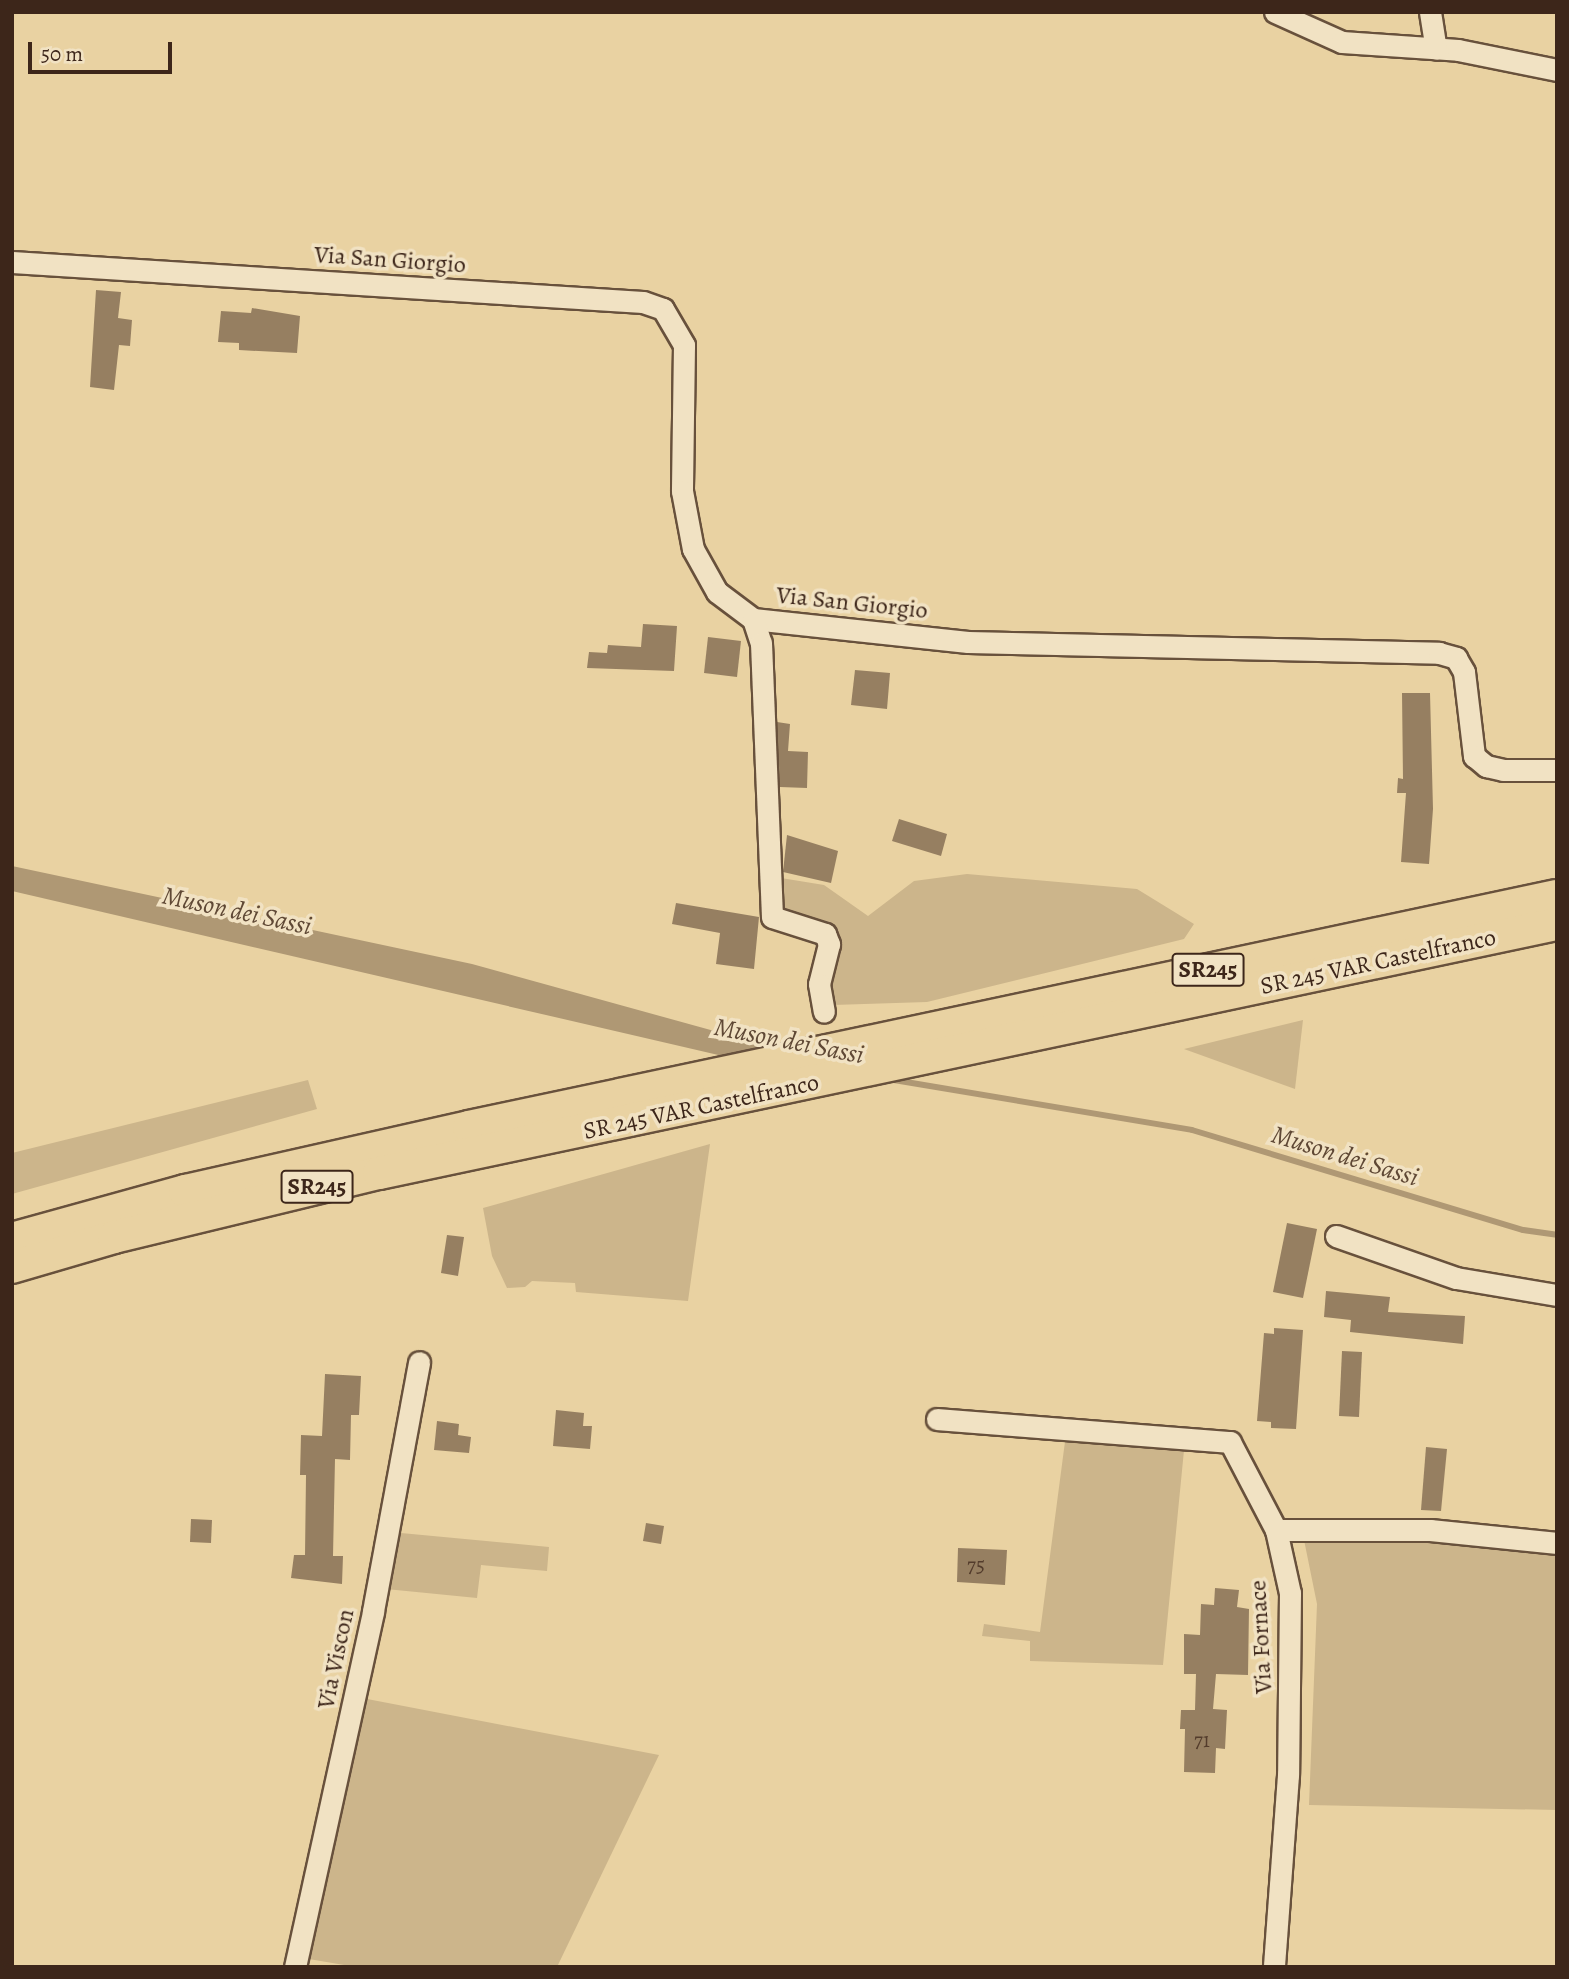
<!DOCTYPE html>
<html>
<head>
<meta charset="utf-8">
<style>
  body { margin:0 }
  #map { position:relative; width:1569px; height:1979px; overflow:hidden; background:#e9d2a2; font-family:Alegreya,serif }
  div>[style] { position:absolute }
  .green>* { inset:0; background:#ccb58b }
  .water>* { inset:0; background:#af9874 }
  .stream>* { height:6px; margin:-3px; padding:0 3px; transform-origin:3px; border-radius:3px; background:#af9874 }
  .building>* { inset:0; background:#967f61 }
  .roads { filter:drop-shadow(2px 0 #68513c) drop-shadow(-2px 0 #68513c) drop-shadow(0 2px #68513c) drop-shadow(0 -2px #68513c) }
  .minor>* { height:21px; margin:-10.5px; padding:0 10.5px; transform-origin:10.5px; border-radius:10.5px; background:#f1e2c3 }
  .highway>* { height:32px; margin:-16px; padding:0 16px; transform-origin:16px; border-radius:16px; background:#e9d2a2 }
  span { translate:-50% -50%; white-space:nowrap; text-align:center; line-height:1.15; -webkit-text-stroke:7px #f1e2c3; paint-order:stroke }
  .number-label { font-size:21px; color:#533c2c }
  .number-label span { -webkit-text-stroke-width:0 }
  .shield-label span { padding:2px 5px; background:#f1e2c3; border:2px solid; border-radius:5px; -webkit-text-stroke-width:0 }
  .shield-label { font-size:23px; color:#3d261a; font-weight:700 }
  .street-label { font-size:24px; color:#3d261a }
  .water-label { font-size:26px; color:#5f4835; font-style:italic }
  .frame { position:absolute; inset:0; border:14px solid #3d261a; pointer-events:none }
  .scale { position:absolute; left:28px; top:42px; width:144px; height:32px; box-sizing:border-box; border:4px solid #3d261a; border-top:0; padding-left:9px; font-size:21px; line-height:24px; white-space:nowrap; color:#3d261a; -webkit-text-stroke:5px #f1e2c3; paint-order:stroke }
</style>
</head>
<body>
<div id="map">
  <div class="green">
    <div style="clip-path:polygon(967px 874px,1137px 889px,1194px 924px,1184px 939px,927px 1002px,833px 1005px,829px 983px,836px 935px,779px 913px,781px 878px,824px 885px,868px 916px,914px 881px)"></div>
    <div style="clip-path:polygon(1303px 1020px,1295px 1089px,1184px 1049px)"></div>
    <div style="clip-path:polygon(308px 1080px,317px 1109px,12px 1194px,12px 1153px)"></div>
    <div style="clip-path:polygon(710px 1144px,688px 1301px,576px 1292px,575px 1283px,532px 1281px,525px 1287px,507px 1288px,492px 1256px,483px 1208px)"></div>
    <div style="clip-path:polygon(1066px 1434px,1185px 1440px,1163px 1665px,1030px 1661px,1030px 1641px,982px 1636px,984px 1624px,1040px 1632px)"></div>
    <div style="clip-path:polygon(401px 1533px,549px 1547px,547px 1571px,481px 1565px,477px 1598px,386px 1589px)"></div>
    <div style="clip-path:polygon(1303px 1535px,1557px 1548px,1557px 1810px,1309px 1805px,1317px 1604px)"></div>
    <div style="clip-path:polygon(362px 1698px,659px 1755px,557px 1967px,356px 1967px,303px 1958px)"></div>
  </div>
  <div class="water">
    <div style="clip-path:polygon(12px 866px,472px 964px,772px 1047px,727px 1057px,12px 891px)"></div>
  </div>
  <div class="stream">
    <div style="left:888px;top:1079px;width:308px;rotate:9.5deg"></div>
    <div style="left:1192px;top:1130px;width:346px;rotate:16.8deg"></div>
    <div style="left:1523px;top:1230px;width:34px;rotate:8deg"></div>
  </div>
  <div class="building">
    <div style="clip-path:polygon(96px 290px,121px 292px,118px 318px,132px 320px,130px 346px,119px 345px,114px 390px,90px 387px)"></div>
    <div style="clip-path:polygon(252px 308px,300px 316px,297px 353px,239px 350px,239px 343px,218px 342px,221px 311px,251px 313px)"></div>
    <div style="clip-path:polygon(643px 624px,677px 626px,674px 671px,587px 668px,589px 652px,607px 653px,608px 645px,641px 647px)"></div>
    <div style="clip-path:polygon(708px 637px,741px 641px,737px 677px,704px 673px)"></div>
    <div style="clip-path:polygon(855px 670px,890px 673px,887px 709px,851px 705px)"></div>
    <div style="clip-path:polygon(1402px 693px,1430px 693px,1433px 809px,1429px 864px,1401px 862px,1406px 793px,1397px 793px,1398px 778px,1403px 779px)"></div>
    <div style="clip-path:polygon(777px 722px,790px 724px,788px 751px,808px 752px,807px 788px,780px 787px)"></div>
    <div style="clip-path:polygon(899px 819px,947px 834px,941px 856px,892px 841px)"></div>
    <div style="clip-path:polygon(787px 835px,838px 851px,831px 883px,783px 872px)"></div>
    <div style="clip-path:polygon(676px 903px,759px 917px,754px 969px,716px 964px,720px 933px,672px 924px)"></div>
    <div style="clip-path:polygon(1287px 1223px,1317px 1229px,1303px 1298px,1273px 1292px)"></div>
    <div style="clip-path:polygon(447px 1235px,464px 1237px,458px 1276px,441px 1273px)"></div>
    <div style="clip-path:polygon(1326px 1291px,1390px 1297px,1388px 1312px,1465px 1316px,1463px 1344px,1350px 1332px,1351px 1320px,1324px 1317px)"></div>
    <div style="clip-path:polygon(1274px 1328px,1303px 1330px,1296px 1429px,1271px 1428px,1271px 1422px,1257px 1421px,1264px 1333px,1274px 1334px)"></div>
    <div style="clip-path:polygon(1342px 1351px,1362px 1352px,1359px 1417px,1339px 1416px)"></div>
    <div style="clip-path:polygon(325px 1374px,361px 1376px,359px 1415px,351px 1415px,350px 1460px,335px 1459px,333px 1556px,343px 1556px,342px 1584px,291px 1578px,294px 1555px,305px 1555px,306px 1475px,300px 1475px,301px 1435px,322px 1436px)"></div>
    <div style="clip-path:polygon(556px 1410px,584px 1413px,583px 1426px,592px 1426px,590px 1449px,553px 1446px)"></div>
    <div style="clip-path:polygon(437px 1421px,459px 1424px,458px 1435px,471px 1437px,469px 1453px,434px 1450px)"></div>
    <div style="clip-path:polygon(1426px 1447px,1447px 1449px,1441px 1511px,1421px 1510px)"></div>
    <div style="clip-path:polygon(191px 1519px,212px 1520px,211px 1543px,190px 1542px)"></div>
    <div style="clip-path:polygon(646px 1523px,664px 1526px,661px 1544px,643px 1541px)"></div>
    <div style="clip-path:polygon(958px 1548px,1007px 1550px,1005px 1585px,957px 1582px)"></div>
    <div style="clip-path:polygon(1215px 1588px,1239px 1590px,1237px 1607px,1249px 1609px,1248px 1675px,1216px 1674px,1213px 1709px,1227px 1710px,1225px 1749px,1216px 1748px,1215px 1773px,1184px 1772px,1185px 1729px,1180px 1729px,1181px 1710px,1195px 1710px,1196px 1674px,1184px 1674px,1184px 1634px,1200px 1635px,1201px 1604px,1214px 1605px)"></div>
  </div>
  <div class="roads">
    <div class="minor">
      <div style="left:1275px;top:12px;width:73px;rotate:24.1deg"></div>
      <div style="left:1342px;top:42px;width:116px;rotate:3.9deg"></div>
      <div style="left:1458px;top:50px;width:101px;rotate:11.4deg"></div>
      <div style="left:1430px;top:12px;width:37px;rotate:81deg"></div>
      <div style="left:12px;top:262px;width:632px;rotate:3.63deg"></div>
      <div style="left:643px;top:302px;width:21px;rotate:19deg"></div>
      <div style="left:663px;top:309px;width:42px;rotate:59.7deg"></div>
      <div style="left:684px;top:345px;width:146px;rotate:90.8deg"></div>
      <div style="left:682px;top:491px;width:59px;rotate:79.3deg"></div>
      <div style="left:693px;top:549px;width:49px;rotate:60.8deg"></div>
      <div style="left:717px;top:592px;width:45px;rotate:36.9deg"></div>
      <div style="left:753px;top:619px;width:216px;rotate:6.1deg"></div>
      <div style="left:968px;top:642px;width:471px;rotate:1.3deg"></div>
      <div style="left:1439px;top:653px;width:18px;rotate:16deg"></div>
      <div style="left:1456px;top:658px;width:16px;rotate:60deg"></div>
      <div style="left:1464px;top:672px;width:85px;rotate:83.2deg"></div>
      <div style="left:1474px;top:756px;width:16px;rotate:40deg"></div>
      <div style="left:1486px;top:766px;width:17px;rotate:13deg"></div>
      <div style="left:1503px;top:770px;width:54px"></div>
      <div style="left:753px;top:619px;width:25px;rotate:72deg"></div>
      <div style="left:761px;top:643px;width:274px;rotate:87.7deg"></div>
      <div style="left:772px;top:917px;width:56px;rotate:17.8deg"></div>
      <div style="left:825px;top:934px;width:11px;rotate:68deg"></div>
      <div style="left:829px;top:944px;width:41px;rotate:104deg"></div>
      <div style="left:819px;top:984px;width:28px;rotate:80deg"></div>
      <div style="left:1336px;top:1236px;width:127px;rotate:19.3deg"></div>
      <div style="left:1456px;top:1278px;width:102px;rotate:9.6deg"></div>
      <div style="left:937px;top:1419px;width:294px;rotate:4.5deg"></div>
      <div style="left:1230px;top:1442px;width:99px;rotate:62.4deg"></div>
      <div style="left:1276px;top:1530px;width:65px;rotate:77.5deg"></div>
      <div style="left:1290px;top:1593px;width:182px;rotate:90.6deg"></div>
      <div style="left:1288px;top:1775px;width:193px;rotate:94.2deg"></div>
      <div style="left:1276px;top:1530px;width:154px"></div>
      <div style="left:1430px;top:1530px;width:128px;rotate:5.8deg"></div>
      <div style="left:295px;top:1967px;width:364px;rotate:-77.6deg"></div>
      <div style="left:373px;top:1611px;width:253px;rotate:-79.5deg"></div>
    </div>
    <div class="highway">
      <div style="left:12px;top:1239px;width:180px;rotate:-15.5deg"></div>
      <div style="left:185px;top:1191px;width:291px;rotate:-12.7deg"></div>
      <div style="left:469px;top:1127px;width:1112px;rotate:-11.99deg"></div>
      <div style="left:12px;top:1267px;width:106px;rotate:-16.4deg"></div>
      <div style="left:114px;top:1237px;width:273px;rotate:-13.6deg"></div>
      <div style="left:379px;top:1173px;width:1204px;rotate:-11.94deg"></div>
    </div>
  </div>
  <div class="number-label">
    <span style="left:976px;top:1565px">75</span>
    <span style="left:1202px;top:1740px">71</span>
  </div>
  <div class="shield-label">
    <span style="left:1208px;top:970px">SR245</span>
    <span style="left:317px;top:1187px">SR245</span>
  </div>
  <div class="street-label">
    <span style="left:390px;top:260px;rotate:4deg">Via San Giorgio</span>
    <span style="left:852px;top:603px;rotate:6deg">Via San Giorgio</span>
    <span style="left:1378px;top:962px;rotate:-12deg">SR 245 VAR Castelfranco</span>
    <span style="left:701px;top:1107px;rotate:-12deg">SR 245 VAR Castelfranco</span>
    <span style="left:1261px;top:1637px;rotate:-93deg">Via Fornace</span>
    <span style="left:336px;top:1659px;rotate:-78deg">Via Viscon</span>
  </div>
  <div class="water-label">
    <span style="left:237px;top:911px;rotate:12deg">Muson dei Sassi</span>
    <span style="left:789px;top:1041px;rotate:11deg">Muson dei Sassi</span>
    <span style="left:1345px;top:1156px;rotate:17deg">Muson dei Sassi</span>
  </div>
  <div class="frame"></div>
  <div class="scale">50 m</div>
</div>
</body>
</html>
